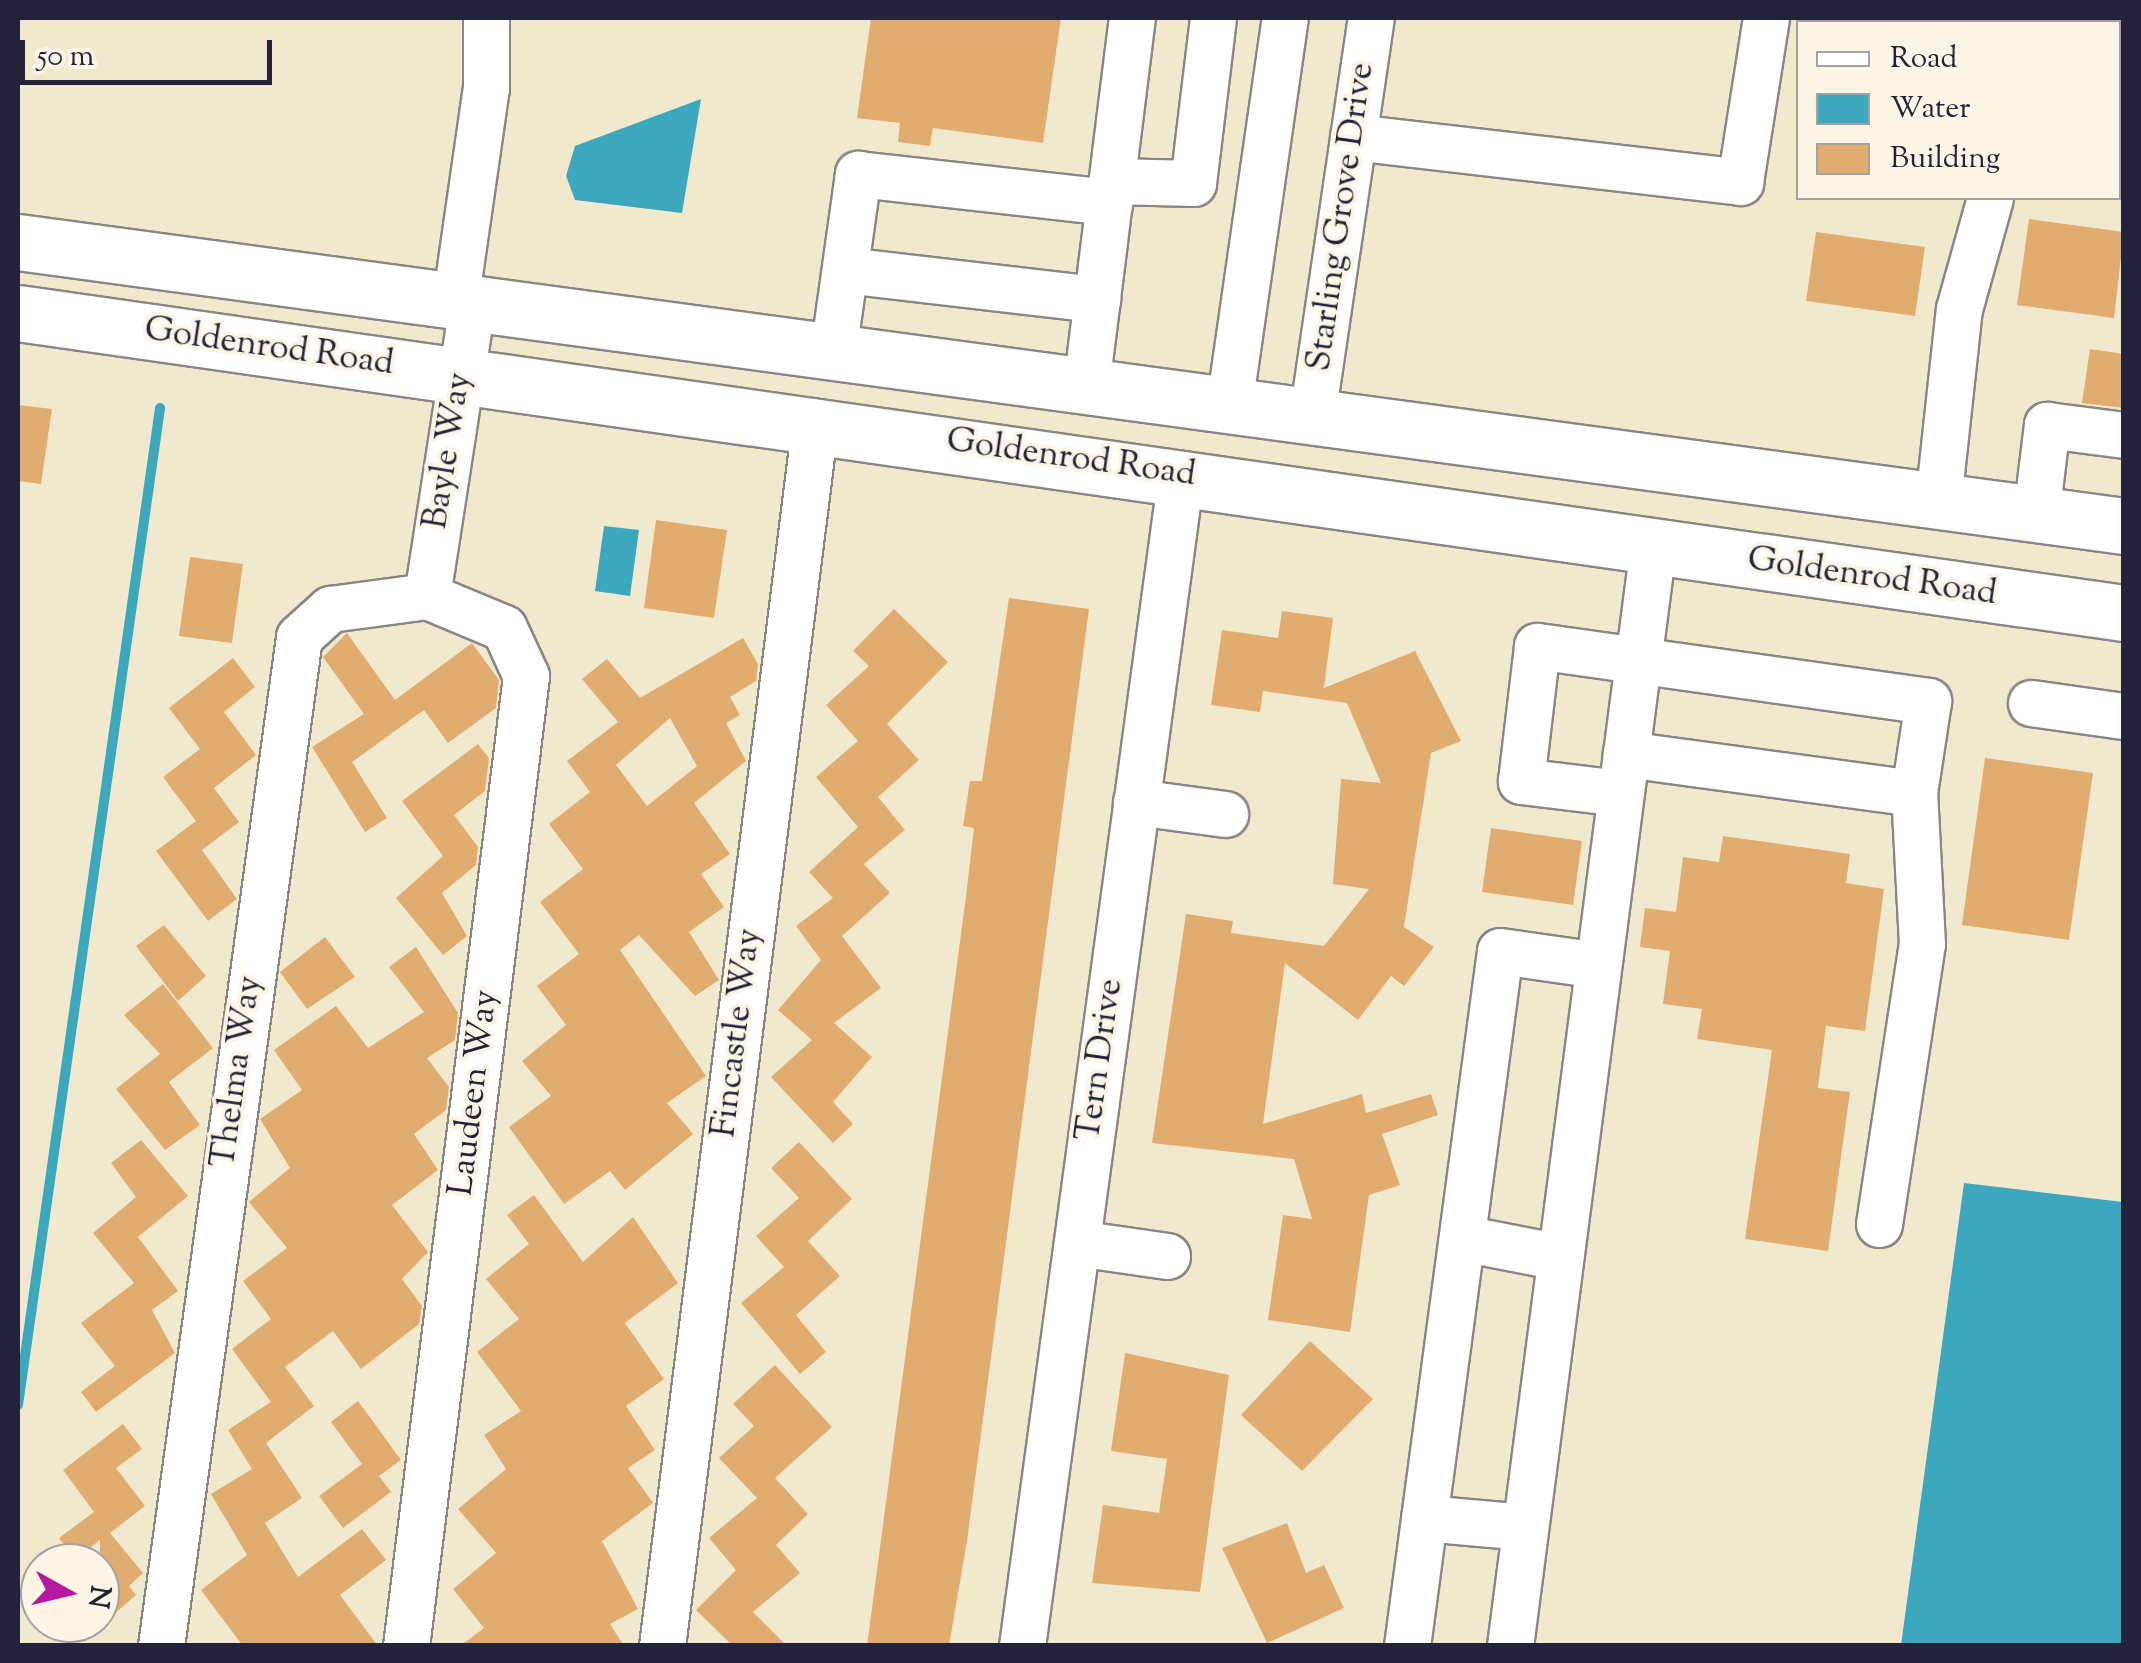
<!DOCTYPE html>
<html>
<head>
<meta charset="utf-8">
<style>
  body { margin:0 }
  #map { position:relative; width:2141px; height:1663px; overflow:hidden; background:#f1e9ce; font-family:"Sorts Mill Goudy",serif }
  div>[style] { position:absolute }
  .water>* { inset:0; background:#3da8bd }
  .stream>* { height:10px; margin:-5px; padding:0 5px; transform-origin:5px; border-radius:5px; background:#3da8bd }
  .building>* { inset:0; background:#e1ac6f }
  .roads { filter:drop-shadow(2px 0 #8a8684) drop-shadow(-2px 0 #8a8684) drop-shadow(0 2px #8a8684) drop-shadow(0 -2px #8a8684) }
  .minor>* { height:45px; margin:-22.5px; padding:0 22.5px; transform-origin:22.5px; border-radius:22.5px; background:#fff }
  .major>* { height:55px; margin:-27.5px; padding:0 27.5px; transform-origin:27.5px; border-radius:27.5px; background:#fff }
  span { translate:-50% -50%; white-space:nowrap; text-align:center; line-height:1.15; -webkit-text-stroke:8px #fcf5e5; paint-order:stroke }
  .street-label { font-size:35px; color:#22223b }
  .frame { position:absolute; inset:0; border:20px solid #22223b; pointer-events:none }
  .legend { position:absolute; left:1796px; top:20px; width:325px; height:180px; box-sizing:border-box; background:#fcf5e5; border:2px solid #a5a1a1; margin:0; padding:12px 18px; list-style:none; font-size:30px; color:#22223b }
  .legend li { display:flex; align-items:center; gap:20px; height:50px }
  .legend b { width:50px; border:2px solid #a5a1a1 }
  .north { position:absolute; left:20px; top:1543px; width:100px; height:100px; box-sizing:border-box; background:#fcf5e5; border:2px solid #a5a1a1; border-radius:50%; rotate:98deg; font-size:28px; font-weight:700; line-height:40px; text-align:center; color:#22223b }
  .north::after { content:''; display:block; margin:auto; width:35px; height:45px; background:#b5179e; clip-path:polygon(50% 0,100% 100%,50% 72%,0 100%) }
  .scale { position:absolute; left:20px; top:40px; width:252px; height:45px; box-sizing:border-box; border:5px solid #22223b; border-top:0; padding-left:12px; font-size:30px; line-height:35px; white-space:nowrap; color:#22223b; -webkit-text-stroke:8px #fcf5e5; paint-order:stroke }
</style>
</head>
<body>
<div id="map">
  <div class="water">
    <div style="clip-path:polygon(701px 99px,682px 213px,575px 200px,566px 176px,575px 146px)"></div>
    <div style="clip-path:polygon(604px 526px,639px 530px,630px 596px,595px 591px)"></div>
    <div style="clip-path:polygon(1964px 1183px,2123px 1202px,2123px 1645px,1901px 1645px)"></div>
  </div>
  <div class="stream">
    <div style="left:18px;top:1405px;width:1007px;rotate:-81.89deg"></div>
  </div>
  <div class="building">
    <div style="clip-path:polygon(871px 18px,1061px 18px,1043px 143px,933px 128px,930px 146px,898px 142px,900px 123px,857px 118px)"></div>
    <div style="clip-path:polygon(2029px 219px,2124px 232px,2114px 318px,2017px 305px)"></div>
    <div style="clip-path:polygon(1816px 232px,1925px 247px,1915px 316px,1806px 301px)"></div>
    <div style="clip-path:polygon(2090px 349px,2124px 354px,2124px 408px,2082px 403px)"></div>
    <div style="clip-path:polygon(18px 405px,52px 409px,41px 484px,18px 481px)"></div>
    <div style="clip-path:polygon(656px 520px,727px 530px,714px 618px,644px 608px)"></div>
    <div style="clip-path:polygon(190px 557px,243px 564px,232px 643px,179px 636px)"></div>
    <div style="clip-path:polygon(1009px 598px,1089px 609px,967px 1541px,949px 1646px,867px 1646px,966px 896px,974px 828px,963px 826px,970px 781px,982px 781px)"></div>
    <div style="clip-path:polygon(894px 609px,948px 662px,887px 724px,919px 760px,878px 797px,905px 830px,864px 864px,890px 893px,842px 936px,881px 988px,834px 1023px,872px 1057px,833px 1102px,853px 1124px,833px 1143px,771px 1077px,812px 1040px,778px 1010px,821px 960px,796px 926px,833px 898px,809px 872px,858px 827px,816px 777px,858px 741px,826px 705px,869px 666px,853px 651px)"></div>
    <div style="clip-path:polygon(1282px 611px,1333px 618px,1324px 688px,1415px 651px,1461px 741px,1431px 753px,1404px 927px,1434px 947px,1404px 986px,1391px 976px,1358px 1020px,1285px 963px,1263px 1124px,1362px 1094px,1366px 1113px,1431px 1094px,1438px 1115px,1382px 1134px,1400px 1185px,1369px 1195px,1350px 1332px,1268px 1320px,1283px 1215px,1312px 1219px,1294px 1159px,1152px 1143px,1186px 914px,1233px 921px,1231px 933px,1324px 946px,1369px 889px,1333px 884px,1341px 779px,1381px 783px,1347px 703px,1263px 691px,1260px 712px,1211px 705px,1222px 630px,1278px 638px)"></div>
    <div style="clip-path:polygon(347px 633px,395px 700px,472px 643px,499px 680px,496px 708px,448px 743px,424px 710px,352px 762px,387px 818px,365px 832px,312px 747px,364px 714px,323px 657px)"></div>
    <div style="clip-path:polygon(evenodd,743px 638px,758px 664px,756px 681px,730px 697px,740px 715px,726px 723px,746px 761px,694px 803px,730px 854px,701px 874px,724px 907px,689px 932px,719px 980px,695px 996px,639px 935px,620px 950px,706px 1076px,667px 1103px,693px 1134px,625px 1190px,610px 1171px,564px 1204px,509px 1127px,551px 1096px,522px 1061px,566px 1025px,537px 986px,579px 954px,540px 902px,583px 869px,549px 824px,590px 792px,567px 761px,618px 722px,582px 679px,607px 659px,640px 698px,743px 638px,670px 718px,697px 766px,647px 806px,616px 765px,670px 718px)"></div>
    <div style="clip-path:polygon(233px 658px,255px 687px,224px 712px,256px 755px,214px 788px,239px 822px,202px 850px,237px 899px,208px 921px,156px 851px,196px 821px,163px 777px,200px 749px,169px 708px)"></div>
    <div style="clip-path:polygon(478px 744px,489px 758px,485px 791px,454px 815px,478px 847px,476px 865px,442px 893px,467px 936px,443px 955px,396px 898px,443px 856px,402px 801px)"></div>
    <div style="clip-path:polygon(1985px 758px,2093px 773px,2069px 940px,1962px 925px)"></div>
    <div style="clip-path:polygon(1491px 828px,1582px 841px,1573px 905px,1482px 892px)"></div>
    <div style="clip-path:polygon(1723px 836px,1850px 854px,1846px 883px,1884px 889px,1865px 1031px,1826px 1026px,1818px 1088px,1850px 1092px,1828px 1251px,1745px 1239px,1772px 1050px,1697px 1039px,1702px 1009px,1663px 1004px,1670px 951px,1640px 947px,1645px 908px,1676px 912px,1683px 857px,1719px 862px)"></div>
    <div style="clip-path:polygon(164px 925px,206px 976px,178px 1001px,136px 946px)"></div>
    <div style="clip-path:polygon(325px 937px,355px 977px,307px 1009px,280px 972px)"></div>
    <div style="clip-path:polygon(416px 947px,458px 1013px,455px 1040px,427px 1058px,449px 1087px,446px 1110px,414px 1134px,438px 1170px,392px 1205px,428px 1252px,402px 1279px,422px 1306px,419px 1324px,361px 1369px,333px 1331px,285px 1367px,314px 1406px,266px 1443px,302px 1498px,265px 1523px,298px 1577px,362px 1529px,386px 1560px,340px 1595px,378px 1646px,243px 1646px,201px 1590px,247px 1555px,211px 1494px,252px 1469px,228px 1430px,271px 1402px,232px 1349px,271px 1319px,243px 1281px,287px 1248px,249px 1202px,290px 1168px,260px 1119px,302px 1090px,274px 1050px,336px 1006px,368px 1048px,424px 1012px,389px 967px)"></div>
    <div style="clip-path:polygon(163px 984px,213px 1048px,169px 1082px,200px 1125px,165px 1150px,116px 1089px,160px 1054px,124px 1015px)"></div>
    <div style="clip-path:polygon(141px 1140px,188px 1196px,138px 1237px,178px 1291px,152px 1310px,175px 1353px,96px 1412px,81px 1392px,115px 1366px,81px 1323px,134px 1283px,93px 1233px,136px 1197px,111px 1163px)"></div>
    <div style="clip-path:polygon(799px 1142px,852px 1199px,808px 1241px,840px 1276px,796px 1315px,826px 1352px,800px 1374px,741px 1303px,784px 1267px,756px 1236px,799px 1198px,771px 1168px)"></div>
    <div style="clip-path:polygon(534px 1195px,583px 1262px,633px 1217px,678px 1283px,625px 1323px,664px 1379px,626px 1406px,655px 1450px,628px 1468px,653px 1503px,602px 1541px,638px 1609px,610px 1624px,624px 1646px,460px 1646px,484px 1628px,453px 1589px,496px 1553px,458px 1509px,506px 1469px,484px 1435px,521px 1411px,477px 1352px,519px 1319px,486px 1279px,529px 1244px,507px 1215px)"></div>
    <div style="clip-path:polygon(1310px 1341px,1373px 1399px,1302px 1471px,1241px 1415px)"></div>
    <div style="clip-path:polygon(1125px 1353px,1229px 1375px,1200px 1592px,1092px 1583px,1103px 1505px,1159px 1513px,1167px 1459px,1111px 1451px)"></div>
    <div style="clip-path:polygon(775px 1365px,832px 1427px,775px 1478px,808px 1514px,776px 1545px,800px 1573px,753px 1612px,787px 1646px,733px 1646px,696px 1610px,736px 1570px,709px 1538px,757px 1498px,719px 1458px,754px 1426px,733px 1404px)"></div>
    <div style="clip-path:polygon(358px 1401px,401px 1460px,379px 1476px,391px 1492px,343px 1528px,319px 1496px,362px 1464px,331px 1422px)"></div>
    <div style="clip-path:polygon(123px 1424px,142px 1449px,116px 1468px,145px 1506px,110px 1533px,143px 1573px,129px 1586px,136px 1595px,100px 1626px,100px 1540px,75px 1559px,59px 1538px,94px 1512px,63px 1470px)"></div>
    <div style="clip-path:polygon(1287px 1523px,1306px 1573px,1324px 1565px,1344px 1608px,1267px 1643px,1222px 1548px)"></div>
  </div>
  <div class="roads">
    <div class="minor">
      <div style="left:1353px;top:137px;width:390px;rotate:6.6deg"></div>
      <div style="left:1740px;top:182px;width:166px;rotate:-81deg"></div>
      <div style="left:2118px;top:146px;width:6px;rotate:9deg"></div>
      <div style="left:1112px;top:181px;width:81px;rotate:1.4deg"></div>
      <div style="left:1193px;top:183px;width:166px;rotate:-83.1deg"></div>
      <div style="left:845px;top:270px;width:254px;rotate:6.6deg"></div>
      <div style="left:455px;top:302px;width:216px;rotate:-81.8deg"></div>
      <div style="left:486px;top:88px;width:70px;rotate:-90deg"></div>
      <div style="left:833px;top:352px;width:180px;rotate:-82deg"></div>
      <div style="left:858px;top:174px;width:253px;rotate:6.4deg"></div>
      <div style="left:1086px;top:386px;width:371px;rotate:-82.9deg"></div>
      <div style="left:1229px;top:405px;width:391px;rotate:-81.8deg"></div>
      <div style="left:1312px;top:416px;width:402px;rotate:-81.6deg"></div>
      <div style="left:1938px;top:501px;width:193px;rotate:-83.8deg"></div>
      <div style="left:1959px;top:309px;width:115px;rotate:-74.4deg"></div>
      <div style="left:2036px;top:514px;width:90px;rotate:-83deg"></div>
      <div style="left:2047px;top:425px;width:78px;rotate:7.4deg"></div>
      <div style="left:427px;top:596px;width:294px;rotate:-81.2deg"></div>
      <div style="left:2031px;top:703px;width:94px;rotate:8deg"></div>
      <div style="left:1620px;top:793px;width:100px;rotate:-173.1deg"></div>
      <div style="left:1521px;top:781px;width:136px;rotate:-83.2deg"></div>
      <div style="left:1537px;top:646px;width:395px;rotate:8deg"></div>
      <div style="left:1928px;top:701px;width:93px;rotate:98.7deg"></div>
      <div style="left:1914px;top:793px;width:291px;rotate:-172.3deg"></div>
      <div style="left:1136px;top:802px;width:90px;rotate:7.7deg"></div>
      <div style="left:1879px;top:1224px;width:283px;rotate:-81.3deg"></div>
      <div style="left:1922px;top:944px;width:151px;rotate:-93deg"></div>
      <div style="left:1462px;top:1238px;width:100px;rotate:11deg"></div>
      <div style="left:1077px;top:1243px;width:91px;rotate:8.2deg"></div>
      <div style="left:1424px;top:1518px;width:101px;rotate:5.1deg"></div>
      <div style="left:161px;top:1646px;width:1018px;rotate:-82.21deg"></div>
      <div style="left:299px;top:637px;width:42px;rotate:-42.1deg"></div>
      <div style="left:330px;top:609px;width:98px;rotate:-7.6deg"></div>
      <div style="left:427px;top:596px;width:83px;rotate:22.6deg"></div>
      <div style="left:504px;top:628px;width:53px;rotate:65.4deg"></div>
      <div style="left:526px;top:676px;width:977px;rotate:97.05deg"></div>
      <div style="left:662px;top:1646px;width:1234px;rotate:-82.87deg"></div>
      <div style="left:1022px;top:1646px;width:1183px;rotate:-82.27deg"></div>
      <div style="left:1407px;top:1646px;width:701px;rotate:-82.38deg"></div>
      <div style="left:1500px;top:951px;width:99px;rotate:8.1deg"></div>
      <div style="left:1510px;top:1646px;width:1109px;rotate:-82.59deg"></div>
    </div>
    <div class="major">
      <div style="left:18px;top:242px;width:2125px;rotate:7.68deg"></div>
      <div style="left:18px;top:313px;width:2127px;rotate:8.11deg"></div>
    </div>
  </div>
  <div class="street-label">
    <span style="left:1342px;top:217px;rotate:-82deg">Starling Grove Drive</span>
    <span style="left:269px;top:348px;rotate:8deg">Goldenrod Road</span>
    <span style="left:449px;top:451px;rotate:-81deg">Bayle Way</span>
    <span style="left:1071px;top:459px;rotate:8deg">Goldenrod Road</span>
    <span style="left:1872px;top:578px;rotate:8deg">Goldenrod Road</span>
    <span style="left:738px;top:1033px;rotate:-83deg">Fincastle Way</span>
    <span style="left:1101px;top:1060px;rotate:-82deg">Tern Drive</span>
    <span style="left:238px;top:1072px;rotate:-82deg">Thelma Way</span>
    <span style="left:475px;top:1093px;rotate:-83deg">Laudeen Way</span>
  </div>
  <div class="frame"></div>
  <ul class="legend">
  <li><b style="height:12px;background:#fff"></b>Road</li>
  <li><b style="height:28px;background:#3da8bd"></b>Water</li>
  <li><b style="height:28px;background:#e1ac6f"></b>Building</li>
  </ul>
  <div class="north">N</div>
  <div class="scale">50 m</div>
</div>
</body>
</html>
